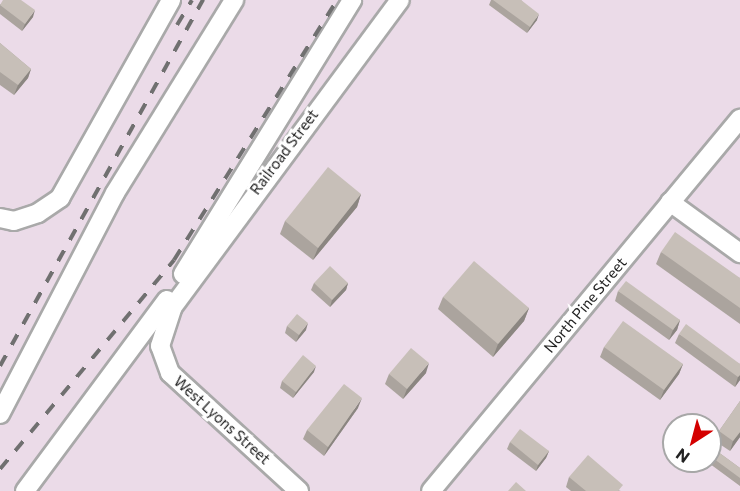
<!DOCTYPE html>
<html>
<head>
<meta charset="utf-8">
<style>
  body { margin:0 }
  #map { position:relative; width:740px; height:491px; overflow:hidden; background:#f2efe9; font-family:Commissioner,sans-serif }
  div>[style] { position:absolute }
  .industrial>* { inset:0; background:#ebdbe8 }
  .roads { filter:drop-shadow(2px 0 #a9a9a9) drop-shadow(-2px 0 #a9a9a9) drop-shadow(0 2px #a9a9a9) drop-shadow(0 -2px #a9a9a9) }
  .minor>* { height:18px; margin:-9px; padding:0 9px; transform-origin:9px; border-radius:9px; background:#fff }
  .rail>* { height:4px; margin-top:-2px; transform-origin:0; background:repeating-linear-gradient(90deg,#707070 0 12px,transparent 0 24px) }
  .wall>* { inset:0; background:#aba49e }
  .shaded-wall>* { inset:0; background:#8b8681 }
  .building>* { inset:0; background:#c7bfb8 }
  span { translate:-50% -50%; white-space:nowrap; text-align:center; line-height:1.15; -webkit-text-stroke:6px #fff; paint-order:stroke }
  .street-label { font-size:15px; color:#222 }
  .north { position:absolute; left:662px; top:413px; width:60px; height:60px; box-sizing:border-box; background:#fff; border:2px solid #a7a7a7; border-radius:50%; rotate:216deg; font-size:16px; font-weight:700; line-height:24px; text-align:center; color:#222 }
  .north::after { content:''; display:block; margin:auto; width:21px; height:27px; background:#d40000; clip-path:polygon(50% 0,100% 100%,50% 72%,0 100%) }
</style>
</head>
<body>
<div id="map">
  <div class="industrial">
    <div style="clip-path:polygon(evenodd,0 0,740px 0,740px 491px,0 491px,0 0,674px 425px,710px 425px,710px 461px,674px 461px,674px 425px)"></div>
  </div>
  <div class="roads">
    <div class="minor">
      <div style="left:670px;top:202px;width:87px;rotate:36.1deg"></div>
      <div style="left:0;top:218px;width:14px;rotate:12deg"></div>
      <div style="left:14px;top:221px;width:25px;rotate:-18deg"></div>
      <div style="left:38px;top:213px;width:27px;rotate:-34deg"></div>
      <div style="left:60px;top:198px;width:227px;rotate:-60.7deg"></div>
      <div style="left:183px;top:274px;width:322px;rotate:-58.3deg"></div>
      <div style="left:0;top:414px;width:249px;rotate:-62.5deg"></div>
      <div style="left:115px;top:193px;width:227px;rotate:-58.3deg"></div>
      <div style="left:25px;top:491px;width:238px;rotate:-53.4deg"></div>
      <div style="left:299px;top:491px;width:175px;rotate:-137.5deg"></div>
      <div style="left:170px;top:373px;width:29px;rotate:-110deg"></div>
      <div style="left:160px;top:346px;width:40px;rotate:-72deg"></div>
      <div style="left:172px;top:308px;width:383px;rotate:-53.5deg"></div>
      <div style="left:431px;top:491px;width:484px;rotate:-50.3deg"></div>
    </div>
  </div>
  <div class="rail">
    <div style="left:177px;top:25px;width:29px;rotate:-59deg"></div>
    <div style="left:0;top:366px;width:419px;rotate:-61deg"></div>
    <div style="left:0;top:469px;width:272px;rotate:-50.2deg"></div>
    <div style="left:174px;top:260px;width:307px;rotate:-57.9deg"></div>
  </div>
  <div class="wall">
    <div style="clip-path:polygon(491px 0,521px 0,537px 20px,527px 33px,489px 5px)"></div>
    <div style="clip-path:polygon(0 4px,33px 17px,22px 31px,0 14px)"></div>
    <div style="clip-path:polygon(0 43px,31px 69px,28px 78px,14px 95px,0 85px)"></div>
    <div style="clip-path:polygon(361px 194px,357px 207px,313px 260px,280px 234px,285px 221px)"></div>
    <div style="clip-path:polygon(661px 252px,740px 278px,740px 324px,656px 264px)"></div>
    <div style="clip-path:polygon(314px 283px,348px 283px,346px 290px,330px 307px,311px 290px)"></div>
    <div style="clip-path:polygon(618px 291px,680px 320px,677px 330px,669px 340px,615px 301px)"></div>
    <div style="clip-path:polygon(443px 297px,529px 308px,524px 321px,493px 357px,438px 309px)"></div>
    <div style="clip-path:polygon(287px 326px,306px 330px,296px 342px,285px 333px)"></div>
    <div style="clip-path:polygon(679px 334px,740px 364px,740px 380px,735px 387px,675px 343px)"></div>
    <div style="clip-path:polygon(604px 347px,683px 364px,679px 374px,660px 400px,600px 357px)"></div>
    <div style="clip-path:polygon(314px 372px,293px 398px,280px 388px,282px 381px)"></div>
    <div style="clip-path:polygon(426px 373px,403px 399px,385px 384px,389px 374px)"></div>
    <div style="clip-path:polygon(740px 401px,740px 437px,730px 451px,715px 441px,719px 431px)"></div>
    <div style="clip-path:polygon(358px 408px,324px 456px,303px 439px,307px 430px)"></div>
    <div style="clip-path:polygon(510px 442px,549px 451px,546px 458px,536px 471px,507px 449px)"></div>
    <div style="clip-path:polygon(710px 446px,740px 468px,740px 486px,706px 461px,710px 461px)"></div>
    <div style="clip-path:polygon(569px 477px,621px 491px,571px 491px,566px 487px)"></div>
  </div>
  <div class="shaded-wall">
    <div style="clip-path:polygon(35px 10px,33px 17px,22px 31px,25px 24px)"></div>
    <div style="clip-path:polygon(539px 14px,537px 20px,527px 33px,530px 27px)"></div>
    <div style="clip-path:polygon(31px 69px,28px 78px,14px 95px,18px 85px)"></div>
    <div style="clip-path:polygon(361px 194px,357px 207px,313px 260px,318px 248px)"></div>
    <div style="clip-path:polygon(348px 283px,346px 290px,330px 307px,332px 300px)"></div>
    <div style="clip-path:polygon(529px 308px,524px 321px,493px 357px,498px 344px)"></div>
    <div style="clip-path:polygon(680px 320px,677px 330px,669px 340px,673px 330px)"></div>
    <div style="clip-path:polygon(308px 323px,306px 330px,296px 342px,299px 335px)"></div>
    <div style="clip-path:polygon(429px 363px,426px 373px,403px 399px,407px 389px)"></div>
    <div style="clip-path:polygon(683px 364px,679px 374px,660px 400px,664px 390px)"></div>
    <div style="clip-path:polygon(316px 366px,314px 372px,293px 398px,296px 392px)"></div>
    <div style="clip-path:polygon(740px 375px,740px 380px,735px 387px,738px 377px)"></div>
    <div style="clip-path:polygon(362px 398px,358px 408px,324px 456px,328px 447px)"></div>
    <div style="clip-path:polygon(740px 432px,740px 437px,730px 451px,733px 441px)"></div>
    <div style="clip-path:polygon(549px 451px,546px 458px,536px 471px,538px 465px)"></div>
  </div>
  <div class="building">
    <div style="clip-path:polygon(3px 0,21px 0,35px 10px,25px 24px,0 5px)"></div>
    <div style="clip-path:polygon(493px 0,521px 0,539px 14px,530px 27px)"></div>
    <div style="clip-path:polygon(0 43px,31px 69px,18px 85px,0 72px)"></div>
    <div style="clip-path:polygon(328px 167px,361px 194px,318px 248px,285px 221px)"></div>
    <div style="clip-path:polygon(675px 232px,740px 278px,740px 308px,661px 252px)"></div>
    <div style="clip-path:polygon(474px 261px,529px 308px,498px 344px,443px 297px)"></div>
    <div style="clip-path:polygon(330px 266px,348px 283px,332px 300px,314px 283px)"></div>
    <div style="clip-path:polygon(626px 281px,680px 320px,673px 330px,618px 291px)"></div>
    <div style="clip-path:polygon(297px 314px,308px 323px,299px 335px,287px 326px)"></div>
    <div style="clip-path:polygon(623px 321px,683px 364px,664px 390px,604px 347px)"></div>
    <div style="clip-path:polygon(686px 324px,740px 364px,740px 375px,738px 377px,679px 334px)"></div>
    <div style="clip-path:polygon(411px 348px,429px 363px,407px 389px,389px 374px)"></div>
    <div style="clip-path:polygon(303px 355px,316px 366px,296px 392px,282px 381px)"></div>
    <div style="clip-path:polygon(344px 384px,362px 398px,328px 447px,307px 430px)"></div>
    <div style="clip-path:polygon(740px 401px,740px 432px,733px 441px,719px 431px)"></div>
    <div style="clip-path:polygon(520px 429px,549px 451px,538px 465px,510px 442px)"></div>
    <div style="clip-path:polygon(710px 446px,740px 468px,740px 478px,710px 456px)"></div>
    <div style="clip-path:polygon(588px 455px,623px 485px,618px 491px,586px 491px,569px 477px)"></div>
    <div style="clip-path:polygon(516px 482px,526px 491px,508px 491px)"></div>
  </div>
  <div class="street-label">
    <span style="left:284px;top:152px;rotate:-53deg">Railroad Street</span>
    <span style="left:585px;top:305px;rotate:-50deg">North Pine Street</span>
    <span style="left:222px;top:420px;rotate:42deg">West Lyons Street</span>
  </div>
  <div class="north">N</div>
</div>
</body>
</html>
